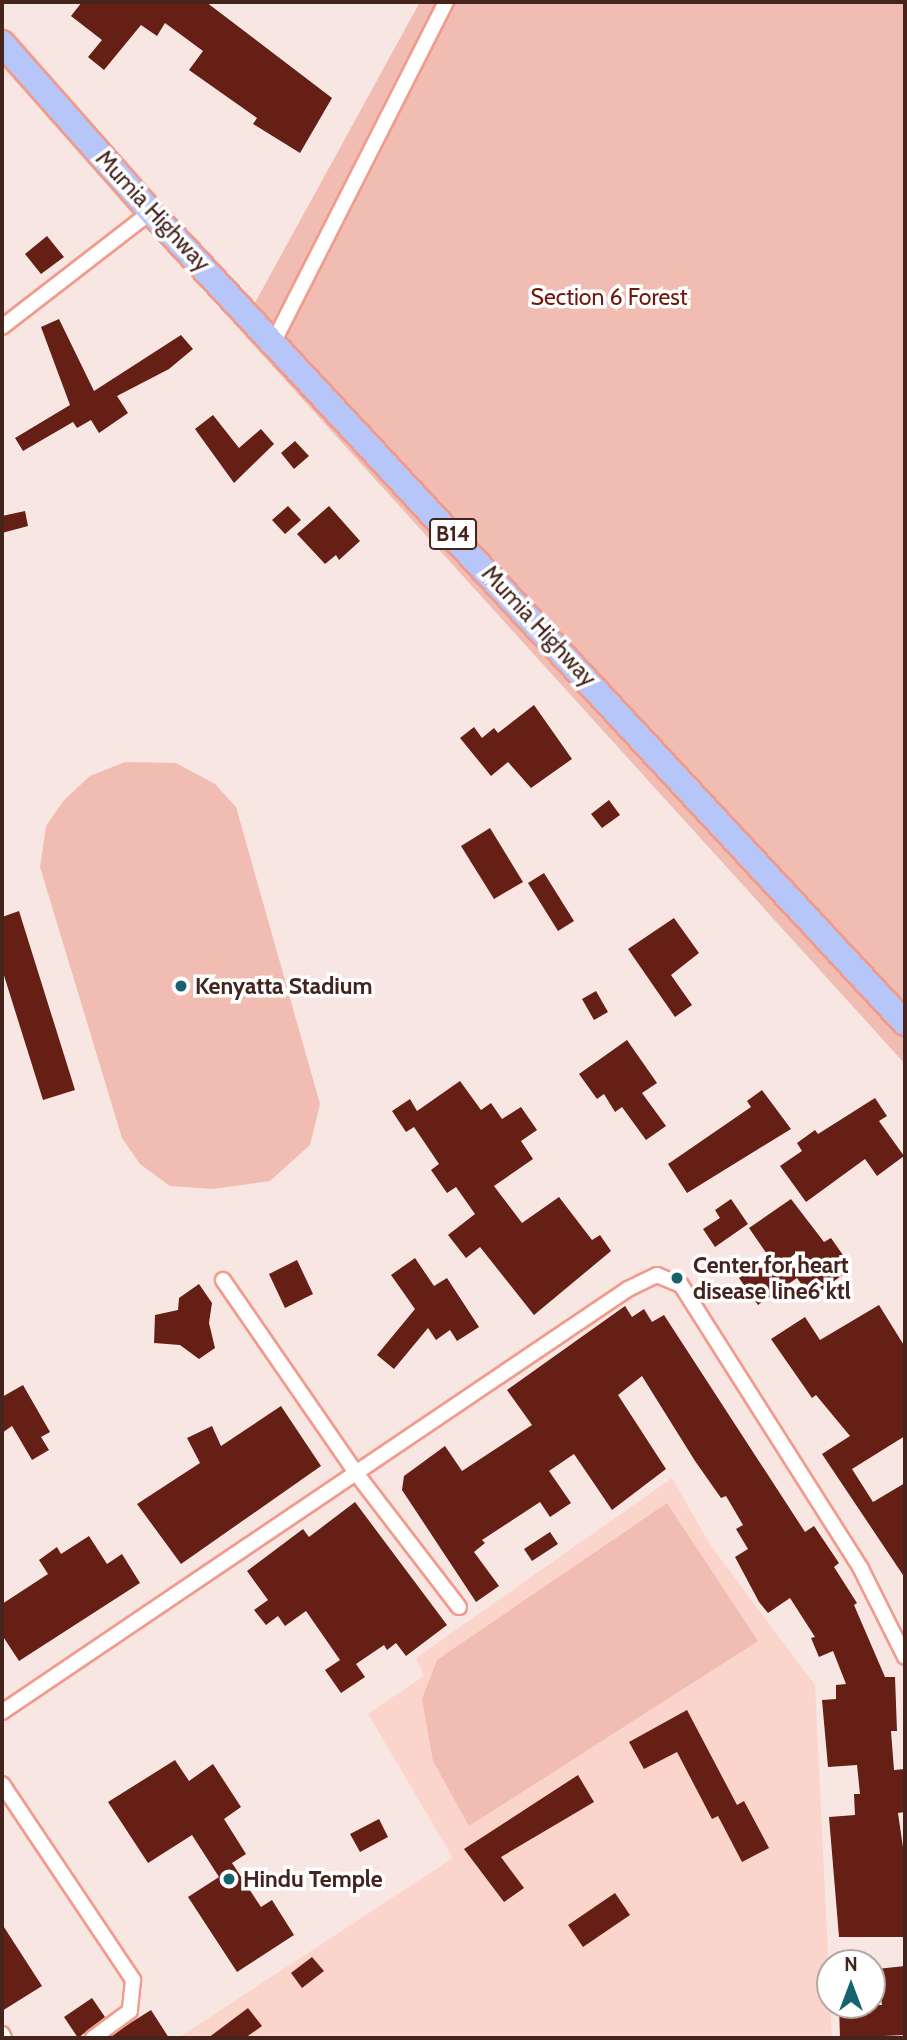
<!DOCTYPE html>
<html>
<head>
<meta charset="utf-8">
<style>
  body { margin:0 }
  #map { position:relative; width:907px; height:2040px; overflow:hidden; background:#f8e6e2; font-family:Cabin,sans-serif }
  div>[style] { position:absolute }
  .built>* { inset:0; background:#fbd4cc }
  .green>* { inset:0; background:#f1bcb2 }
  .building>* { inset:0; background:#661f15 }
  .roads { filter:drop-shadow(2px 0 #f09b8c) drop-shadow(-2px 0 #f09b8c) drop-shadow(0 2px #f09b8c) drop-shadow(0 -2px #f09b8c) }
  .minor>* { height:14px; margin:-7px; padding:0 7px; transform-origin:7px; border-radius:7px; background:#fff }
  .trunk>* { height:24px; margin:-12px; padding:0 12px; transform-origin:12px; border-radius:12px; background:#b6c6f8 }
  .dots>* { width:19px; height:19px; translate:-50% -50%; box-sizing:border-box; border:4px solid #fff; border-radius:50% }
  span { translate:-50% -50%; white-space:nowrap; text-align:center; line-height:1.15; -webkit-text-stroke:7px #fff; paint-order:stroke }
  .shield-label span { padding:2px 5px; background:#fff; border:2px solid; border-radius:5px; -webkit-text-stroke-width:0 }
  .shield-label { font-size:21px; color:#45241e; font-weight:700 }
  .street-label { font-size:23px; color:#45241e }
  .park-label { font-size:23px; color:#6f190e }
  .poi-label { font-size:23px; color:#45241e; font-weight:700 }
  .left { translate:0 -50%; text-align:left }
  .frame { position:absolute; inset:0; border:4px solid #45241e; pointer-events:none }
  .north { position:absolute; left:816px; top:1949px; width:70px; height:70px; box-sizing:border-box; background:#fff; border:2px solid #b5a7a5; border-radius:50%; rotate:0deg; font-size:19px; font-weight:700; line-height:28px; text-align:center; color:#45241e }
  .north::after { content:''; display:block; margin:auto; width:24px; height:32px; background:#16626e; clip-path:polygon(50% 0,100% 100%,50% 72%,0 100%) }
</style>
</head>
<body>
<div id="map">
  <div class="built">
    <div style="clip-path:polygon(672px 1478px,711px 1546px,815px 1685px,832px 2038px,178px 2038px,453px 1858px,368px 1714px,424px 1676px,416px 1658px)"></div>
  </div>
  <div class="green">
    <div style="clip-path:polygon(420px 2px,905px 2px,905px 1064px,240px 330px)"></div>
    <div style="clip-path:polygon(125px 762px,176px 763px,215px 784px,236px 807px,320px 1104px,310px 1145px,270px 1181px,213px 1189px,170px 1186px,140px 1164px,122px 1138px,40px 867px,46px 826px,64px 800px,90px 776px)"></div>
    <div style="clip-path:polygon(667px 1503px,758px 1641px,469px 1826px,433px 1761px,422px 1699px,437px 1660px)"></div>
  </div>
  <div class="building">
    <div style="clip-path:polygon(82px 2px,206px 2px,332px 98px,300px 153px,253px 124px,257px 118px,189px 70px,203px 51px,165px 23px,157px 36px,141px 25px,104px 70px,88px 57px,102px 40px,71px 16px)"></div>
    <div style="clip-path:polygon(47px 236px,64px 257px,41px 274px,25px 254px)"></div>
    <div style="clip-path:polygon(59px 319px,94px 391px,181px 335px,193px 349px,169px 369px,117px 396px,128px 413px,99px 433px,91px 420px,77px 428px,73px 422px,23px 451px,15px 438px,70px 405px,41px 327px)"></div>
    <div style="clip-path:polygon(213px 415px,239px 448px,261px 429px,274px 444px,234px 483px,195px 429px)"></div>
    <div style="clip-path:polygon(295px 441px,309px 456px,294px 469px,281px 453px)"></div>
    <div style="clip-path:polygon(288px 506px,301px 520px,285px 534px,272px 520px)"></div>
    <div style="clip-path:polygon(329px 506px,360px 541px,339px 560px,336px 555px,325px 564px,297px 534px)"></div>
    <div style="clip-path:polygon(25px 511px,28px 526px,2px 533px,2px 516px)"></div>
    <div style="clip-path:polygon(534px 705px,572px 759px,531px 788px,508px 762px,491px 776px,460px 738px,474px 727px,482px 738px,494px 728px,498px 733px)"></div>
    <div style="clip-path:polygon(609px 800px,620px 815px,602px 828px,591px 814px)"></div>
    <div style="clip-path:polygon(490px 828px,523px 882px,494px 899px,461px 846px)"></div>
    <div style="clip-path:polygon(544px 873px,574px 921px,558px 931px,528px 883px)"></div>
    <div style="clip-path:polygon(19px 911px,75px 1090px,43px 1100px,2px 969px,2px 917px)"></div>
    <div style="clip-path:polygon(674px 918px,699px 953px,671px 975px,692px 1005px,675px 1017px,628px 949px)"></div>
    <div style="clip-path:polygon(596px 991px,608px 1012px,594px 1020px,582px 999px)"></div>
    <div style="clip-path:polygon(627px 1040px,657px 1083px,642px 1093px,666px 1126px,646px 1140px,622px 1107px,615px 1112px,604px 1094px,597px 1099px,579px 1074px)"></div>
    <div style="clip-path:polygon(460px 1081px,481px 1110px,491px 1103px,502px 1119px,521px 1107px,537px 1130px,521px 1141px,533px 1159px,494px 1186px,522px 1223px,559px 1197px,592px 1240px,600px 1235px,611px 1251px,534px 1315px,480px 1247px,466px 1258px,448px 1235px,475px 1214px,456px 1187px,447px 1193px,431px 1170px,439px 1164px,414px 1127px,406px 1132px,392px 1111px,410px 1099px,417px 1111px)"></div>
    <div style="clip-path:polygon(762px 1090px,791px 1129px,687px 1193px,668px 1164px,751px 1107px,747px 1101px)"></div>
    <div style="clip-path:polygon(875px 1098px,887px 1116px,879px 1121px,904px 1156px,877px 1176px,865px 1159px,806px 1202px,780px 1166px,802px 1151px,797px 1143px,815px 1130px,818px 1134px)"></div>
    <div style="clip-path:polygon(731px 1199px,748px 1224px,715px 1247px,703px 1229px,720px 1218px,715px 1210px)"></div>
    <div style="clip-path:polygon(791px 1199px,824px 1242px,831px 1238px,852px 1268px,811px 1298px,797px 1278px,758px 1305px,739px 1278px,769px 1257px,749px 1228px)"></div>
    <div style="clip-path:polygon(415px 1258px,434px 1286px,447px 1278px,479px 1327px,457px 1341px,450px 1330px,436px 1340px,428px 1328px,394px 1369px,377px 1355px,415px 1309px,391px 1275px)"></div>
    <div style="clip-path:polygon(297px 1260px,313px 1294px,285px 1308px,269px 1274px)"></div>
    <div style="clip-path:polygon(199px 1284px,212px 1303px,209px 1323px,215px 1348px,199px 1359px,180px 1345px,154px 1343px,155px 1315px,178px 1310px,179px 1298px)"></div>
    <div style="clip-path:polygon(879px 1305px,905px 1347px,905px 1436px,852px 1469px,873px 1502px,905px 1483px,905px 1578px,822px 1454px,850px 1436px,816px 1395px,812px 1398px,771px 1339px,805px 1317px,820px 1340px)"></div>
    <div style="clip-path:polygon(625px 1306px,632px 1317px,644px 1309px,652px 1322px,664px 1315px,805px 1532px,814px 1526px,839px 1563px,834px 1567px,857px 1603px,854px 1605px,885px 1677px,895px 1677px,897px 1731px,891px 1731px,894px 1770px,905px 1769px,905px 1812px,898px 1813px,905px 1861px,905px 1937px,839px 1937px,829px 1817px,855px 1815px,854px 1794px,860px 1794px,857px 1765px,828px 1767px,822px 1700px,836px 1699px,836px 1685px,846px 1684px,833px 1651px,819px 1657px,811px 1638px,815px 1637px,790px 1598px,768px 1613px,759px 1602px,735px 1557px,748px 1549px,736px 1529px,743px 1525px,726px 1496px,721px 1498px,695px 1461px,642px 1376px,618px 1395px,666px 1469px,612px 1510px,574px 1454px,549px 1471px,571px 1503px,550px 1517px,540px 1502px,482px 1540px,485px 1543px,474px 1552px,499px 1586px,476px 1602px,402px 1490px,404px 1476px,445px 1446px,462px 1471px,532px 1425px,507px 1390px)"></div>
    <div style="clip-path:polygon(23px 1385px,50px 1432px,41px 1437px,49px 1450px,32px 1460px,12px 1426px,2px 1433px,2px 1397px)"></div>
    <div style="clip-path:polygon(281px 1406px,321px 1466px,181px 1564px,137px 1504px,200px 1463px,187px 1438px,212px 1426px,221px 1446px)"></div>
    <div style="clip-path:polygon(355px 1502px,447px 1625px,406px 1656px,396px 1643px,387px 1650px,384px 1645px,356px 1664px,365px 1677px,341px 1693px,325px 1670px,340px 1660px,306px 1611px,285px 1626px,278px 1616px,266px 1625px,254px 1610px,268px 1600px,247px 1571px,303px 1529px,309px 1537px)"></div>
    <div style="clip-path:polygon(550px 1532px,558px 1544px,532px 1561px,524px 1549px)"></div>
    <div style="clip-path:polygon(89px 1536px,107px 1564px,122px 1554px,140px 1583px,19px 1661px,2px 1635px,2px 1604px,48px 1574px,39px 1560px,57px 1547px,61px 1554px)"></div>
    <div style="clip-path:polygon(687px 1710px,737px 1805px,744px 1801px,769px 1848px,742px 1862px,718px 1816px,712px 1819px,677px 1752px,644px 1769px,629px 1742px)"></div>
    <div style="clip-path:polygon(175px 1760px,189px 1781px,213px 1764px,241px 1807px,224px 1819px,246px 1854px,232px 1863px,261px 1907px,272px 1900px,294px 1935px,237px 1972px,188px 1897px,219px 1877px,192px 1835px,148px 1863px,108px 1802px)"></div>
    <div style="clip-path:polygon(578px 1775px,594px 1802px,501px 1857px,524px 1888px,504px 1902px,464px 1849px)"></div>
    <div style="clip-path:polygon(379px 1819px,388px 1837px,360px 1852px,350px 1834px)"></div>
    <div style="clip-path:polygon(615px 1893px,630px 1915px,583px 1947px,568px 1925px)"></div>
    <div style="clip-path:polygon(2px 1924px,42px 1986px,2px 2011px)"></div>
    <div style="clip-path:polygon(312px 1957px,324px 1971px,302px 1988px,291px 1973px)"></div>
    <div style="clip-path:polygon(905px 1966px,905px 2035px,840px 2038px,839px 2005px,882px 2005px,877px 1969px)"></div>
    <div style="clip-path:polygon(92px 1998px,105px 2017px,78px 2038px,64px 2017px)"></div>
    <div style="clip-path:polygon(248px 2008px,262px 2026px,245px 2038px,208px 2038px)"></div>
    <div style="clip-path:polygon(151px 2010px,169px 2038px,109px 2038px,124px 2027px)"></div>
  </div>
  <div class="roads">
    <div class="minor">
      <div style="left:2px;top:327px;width:188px;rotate:-37.7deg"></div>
      <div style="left:274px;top:341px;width:380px;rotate:-63.1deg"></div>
      <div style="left:223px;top:1280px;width:234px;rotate:55.4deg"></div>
      <div style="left:356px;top:1473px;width:169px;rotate:52.5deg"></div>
      <div style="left:2px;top:1712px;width:756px;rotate:-34.05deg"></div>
      <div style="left:628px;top:1289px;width:32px;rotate:-26deg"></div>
      <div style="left:657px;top:1275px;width:26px;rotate:23deg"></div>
      <div style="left:681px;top:1285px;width:336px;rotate:57.6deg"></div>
      <div style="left:861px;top:1569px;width:98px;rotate:63.4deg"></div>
      <div style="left:2px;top:1784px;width:236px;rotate:56.2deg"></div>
      <div style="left:133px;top:1980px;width:31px;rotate:96deg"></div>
      <div style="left:130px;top:2011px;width:46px;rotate:143.9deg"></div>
      <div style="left:2px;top:2034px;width:4px;rotate:63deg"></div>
    </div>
    <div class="trunk">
      <div style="left:2px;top:43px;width:225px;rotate:48.6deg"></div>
      <div style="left:151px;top:212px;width:1107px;rotate:47.09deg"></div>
    </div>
  </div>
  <div class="dots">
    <div style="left:181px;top:986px;background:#16626e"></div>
    <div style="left:677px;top:1278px;background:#16626e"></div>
    <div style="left:229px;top:1879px;background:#16626e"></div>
  </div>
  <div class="shield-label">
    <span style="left:453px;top:534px">B14</span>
  </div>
  <div class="street-label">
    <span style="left:153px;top:211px;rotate:47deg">Mumia Highway</span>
    <span style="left:539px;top:626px;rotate:47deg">Mumia Highway</span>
  </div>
  <div class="park-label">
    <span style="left:609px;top:297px">Section 6 Forest</span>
  </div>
  <div class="poi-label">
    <span class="left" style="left:195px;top:986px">Kenyatta Stadium</span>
    <span class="left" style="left:693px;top:1278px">Center for heart<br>disease line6 ktl</span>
    <span class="left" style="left:243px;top:1879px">Hindu Temple</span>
  </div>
  <div class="frame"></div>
  <div class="north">N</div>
</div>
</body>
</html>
